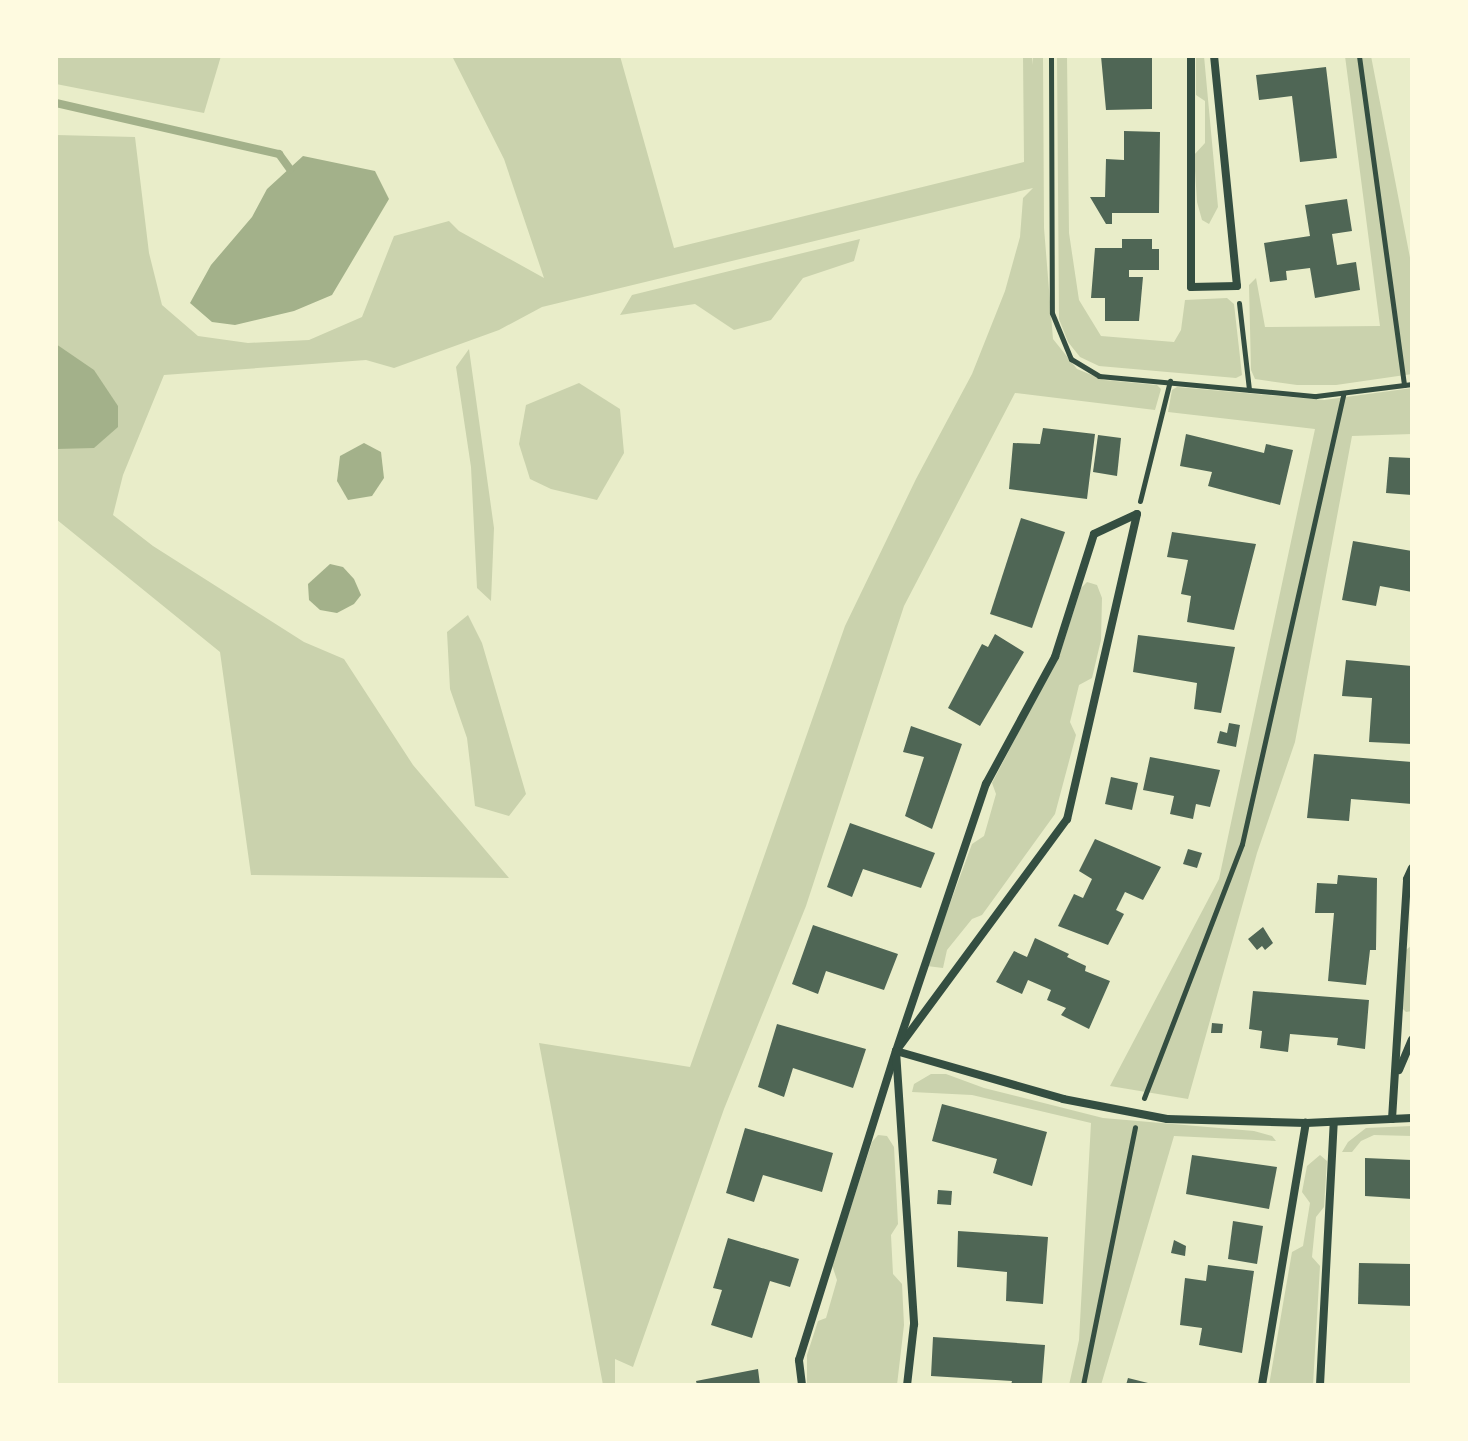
<!DOCTYPE html>
<html>
<head>
<meta charset="utf-8">
<style>
  body { margin:0 }
  #map { position:relative; width:1468px; height:1441px; overflow:hidden; background:#e9edc9; font-family:"PT Sans",sans-serif }
  div>[style] { position:absolute }
  .green>* { inset:0; background:#cad2ad }
  .water>* { inset:0; background:#a3b18a }
  .stream>* { height:8px; margin:-4px; padding:0 4px; transform-origin:4px; border-radius:4px; background:#a3b18a }
  .building>* { inset:0; background:#4f6655 }
  .path>* { height:5px; margin:-2.5px; padding:0 2.5px; transform-origin:2.5px; border-radius:2.5px; background:#344e41 }
  .minor>* { height:8px; margin:-4px; padding:0 4px; transform-origin:4px; border-radius:4px; background:#344e41 }
  span { translate:-50% -50%; white-space:nowrap; text-align:center; line-height:1.15; -webkit-text-stroke:8px #fefae0; paint-order:stroke }
  .frame { position:absolute; inset:0; border:58px solid #fefae0; pointer-events:none }
</style>
</head>
<body>
<div id="map">
  <div class="green">
    <div style="clip-path:polygon(56px 56px,221px 56px,204px 113px,56px 84px)"></div>
    <div style="clip-path:polygon(452px 56px,620px 56px,674px 248px,1024px 162px,1023px 56px,1032px 56px,1033px 65px,1033px 56px,1043px 56px,1044px 228px,1053px 339px,1077px 369px,1104px 380px,1157px 385px,1161px 389px,1155px 410px,1015px 393px,904px 606px,806px 906px,724px 1109px,633px 1367px,615px 1359px,615px 1385px,603px 1385px,539px 1043px,690px 1067px,845px 626px,916px 479px,972px 374px,1005px 291px,1020px 237px,1023px 198px,1033px 188px,542px 307px,499px 330px,394px 368px,366px 360px,164px 375px,123px 475px,113px 515px,153px 546px,304px 642px,344px 659px,413px 765px,509px 878px,251px 875px,220px 652px,56px 519px,56px 135px,135px 137px,149px 253px,162px 305px,198px 336px,248px 343px,309px 340px,362px 317px,394px 236px,449px 221px,459px 231px,544px 278px,504px 159px)"></div>
    <div style="clip-path:polygon(1057px 56px,1067px 56px,1069px 233px,1079px 300px,1101px 336px,1174px 342px,1181px 330px,1185px 300px,1227px 298px,1234px 304px,1242px 375px,1236px 378px,1099px 366px,1080px 357px,1068px 342px,1059px 319px)"></div>
    <div style="clip-path:polygon(1196px 56px,1204px 56px,1218px 207px,1209px 224px,1202px 220px,1197px 202px,1194px 155px,1205px 143px,1205px 101px,1196px 95px)"></div>
    <div style="clip-path:polygon(1345px 56px,1371px 56px,1412px 268px,1412px 374px,1336px 385px,1297px 385px,1255px 379px,1251px 370px,1249px 285px,1256px 278px,1265px 327px,1380px 326px)"></div>
    <div style="clip-path:polygon(860px 239px,854px 261px,803px 278px,771px 320px,734px 330px,695px 304px,620px 315px,632px 295px)"></div>
    <div style="clip-path:polygon(469px 349px,494px 528px,491px 601px,477px 588px,471px 467px,456px 367px)"></div>
    <div style="clip-path:polygon(579px 383px,620px 409px,624px 453px,597px 500px,551px 489px,530px 479px,519px 444px,526px 405px)"></div>
    <div style="clip-path:polygon(1177px 387px,1324px 400px,1412px 388px,1412px 434px,1352px 436px,1295px 742px,1257px 853px,1188px 1099px,1110px 1086px,1219px 879px,1315px 429px,1168px 412px,1172px 390px)"></div>
    <div style="clip-path:polygon(1087px 582px,1097px 585px,1102px 598px,1101px 640px,1092px 678px,1079px 685px,1070px 722px,1076px 735px,1055px 814px,982px 915px,972px 919px,947px 950px,943px 968px,927px 966px,972px 844px,984px 836px,996px 794px,992px 783px,1061px 651px,1081px 588px)"></div>
    <div style="clip-path:polygon(468px 615px,482px 643px,526px 794px,509px 816px,475px 806px,467px 738px,450px 689px,447px 632px)"></div>
    <div style="clip-path:polygon(1412px 945px,1412px 1011px,1406px 1012px,1403px 1009px,1406px 950px)"></div>
    <div style="clip-path:polygon(931px 1074px,946px 1074px,984px 1088px,1103px 1118px,1254px 1131px,1272px 1136px,1276px 1141px,1174px 1136px,1101px 1385px,1069px 1385px,1079px 1340px,1091px 1123px,972px 1095px,912px 1092px,914px 1084px)"></div>
    <div style="clip-path:polygon(1412px 1126px,1412px 1136px,1374px 1135px,1361px 1141px,1352px 1152px,1342px 1152px,1348px 1142px,1366px 1128px)"></div>
    <div style="clip-path:polygon(878px 1135px,887px 1136px,894px 1147px,898px 1224px,891px 1235px,893px 1274px,902px 1284px,904px 1325px,897px 1385px,807px 1385px,807px 1355px,818px 1321px,826px 1318px,837px 1280px,832px 1265px,872px 1142px)"></div>
    <div style="clip-path:polygon(1320px 1155px,1327px 1161px,1324px 1207px,1316px 1217px,1312px 1257px,1320px 1266px,1313px 1385px,1269px 1385px,1292px 1252px,1303px 1246px,1310px 1203px,1302px 1192px,1307px 1166px)"></div>
  </div>
  <div class="water">
    <div style="clip-path:polygon(303px 156px,375px 171px,389px 199px,332px 295px,294px 311px,235px 325px,212px 322px,190px 303px,211px 265px,252px 217px,267px 189px)"></div>
    <div style="clip-path:polygon(56px 344px,94px 370px,118px 406px,118px 427px,94px 448px,56px 449px)"></div>
    <div style="clip-path:polygon(364px 443px,381px 452px,384px 478px,372px 496px,348px 500px,337px 481px,340px 456px)"></div>
    <div style="clip-path:polygon(330px 564px,343px 567px,354px 579px,361px 595px,354px 604px,337px 613px,320px 610px,309px 600px,308px 584px)"></div>
  </div>
  <div class="stream">
    <div style="left:56px;top:103px;width:229px;rotate:12.9deg"></div>
    <div style="left:279px;top:154px;width:19px;rotate:54deg"></div>
  </div>
  <div class="building">
    <div style="clip-path:polygon(1101px 56px,1152px 56px,1152px 109px,1106px 110px)"></div>
    <div style="clip-path:polygon(1326px 67px,1337px 158px,1300px 162px,1292px 96px,1259px 100px,1256px 75px)"></div>
    <div style="clip-path:polygon(1124px 131px,1160px 132px,1159px 213px,1112px 213px,1112px 224px,1106px 224px,1090px 197px,1105px 197px,1106px 159px,1124px 160px)"></div>
    <div style="clip-path:polygon(1347px 199px,1352px 231px,1332px 234px,1337px 265px,1356px 262px,1360px 290px,1315px 298px,1310px 268px,1286px 271px,1287px 280px,1270px 282px,1264px 243px,1310px 236px,1305px 205px)"></div>
    <div style="clip-path:polygon(1122px 239px,1152px 239px,1152px 249px,1159px 249px,1159px 270px,1129px 270px,1129px 277px,1143px 277px,1139px 321px,1105px 321px,1105px 298px,1091px 298px,1095px 248px,1122px 248px)"></div>
    <div style="clip-path:polygon(1043px 428px,1095px 434px,1087px 499px,1009px 489px,1013px 443px,1040px 444px)"></div>
    <div style="clip-path:polygon(1186px 434px,1264px 453px,1266px 444px,1293px 450px,1280px 505px,1208px 486px,1212px 472px,1180px 466px)"></div>
    <div style="clip-path:polygon(1098px 435px,1121px 438px,1117px 476px,1093px 472px)"></div>
    <div style="clip-path:polygon(1389px 457px,1412px 458px,1412px 495px,1386px 493px)"></div>
    <div style="clip-path:polygon(1021px 518px,1065px 532px,1032px 628px,990px 614px)"></div>
    <div style="clip-path:polygon(1172px 532px,1256px 544px,1234px 630px,1187px 622px,1191px 596px,1181px 594px,1188px 560px,1167px 557px)"></div>
    <div style="clip-path:polygon(1353px 541px,1412px 551px,1412px 592px,1380px 586px,1376px 606px,1342px 600px)"></div>
    <div style="clip-path:polygon(995px 634px,1024px 652px,980px 726px,948px 708px,982px 644px,988px 647px)"></div>
    <div style="clip-path:polygon(1138px 635px,1235px 647px,1221px 713px,1194px 709px,1197px 683px,1133px 672px)"></div>
    <div style="clip-path:polygon(1346px 660px,1412px 666px,1412px 744px,1369px 742px,1372px 698px,1342px 696px)"></div>
    <div style="clip-path:polygon(1229px 723px,1240px 725px,1236px 747px,1217px 743px,1220px 731px,1227px 733px)"></div>
    <div style="clip-path:polygon(911px 726px,962px 744px,932px 829px,905px 816px,924px 757px,903px 752px)"></div>
    <div style="clip-path:polygon(1314px 754px,1412px 762px,1412px 804px,1351px 799px,1349px 821px,1307px 818px)"></div>
    <div style="clip-path:polygon(1150px 757px,1220px 770px,1210px 807px,1196px 804px,1193px 819px,1170px 814px,1174px 796px,1143px 790px)"></div>
    <div style="clip-path:polygon(1111px 777px,1138px 783px,1132px 810px,1105px 804px)"></div>
    <div style="clip-path:polygon(850px 823px,935px 853px,921px 888px,863px 869px,852px 897px,827px 887px)"></div>
    <div style="clip-path:polygon(1095px 839px,1161px 867px,1143px 900px,1125px 892px,1116px 910px,1124px 914px,1108px 945px,1058px 926px,1074px 894px,1083px 898px,1092px 879px,1079px 871px)"></div>
    <div style="clip-path:polygon(1188px 849px,1202px 853px,1197px 868px,1183px 864px)"></div>
    <div style="clip-path:polygon(1338px 875px,1377px 878px,1376px 950px,1370px 950px,1366px 985px,1328px 981px,1334px 913px,1315px 913px,1317px 883px,1337px 884px)"></div>
    <div style="clip-path:polygon(813px 925px,898px 954px,884px 990px,826px 971px,818px 994px,792px 984px)"></div>
    <div style="clip-path:polygon(1263px 927px,1273px 943px,1265px 950px,1262px 946px,1257px 950px,1248px 939px)"></div>
    <div style="clip-path:polygon(1035px 938px,1069px 954px,1067px 957px,1086px 966px,1085px 971px,1110px 981px,1089px 1029px,1061px 1015px,1066px 1008px,1047px 1000px,1051px 990px,1028px 980px,1022px 994px,996px 982px,1014px 951px,1027px 957px)"></div>
    <div style="clip-path:polygon(1253px 991px,1369px 1000px,1365px 1049px,1337px 1045px,1338px 1038px,1290px 1034px,1288px 1052px,1260px 1048px,1262px 1031px,1249px 1029px)"></div>
    <div style="clip-path:polygon(1212px 1023px,1223px 1024px,1222px 1033px,1211px 1033px)"></div>
    <div style="clip-path:polygon(777px 1024px,866px 1049px,853px 1088px,793px 1068px,784px 1097px,758px 1087px)"></div>
    <div style="clip-path:polygon(942px 1104px,1047px 1132px,1032px 1186px,993px 1173px,997px 1159px,932px 1141px)"></div>
    <div style="clip-path:polygon(745px 1128px,833px 1153px,822px 1192px,763px 1175px,754px 1202px,726px 1193px)"></div>
    <div style="clip-path:polygon(1192px 1155px,1277px 1167px,1269px 1209px,1186px 1194px)"></div>
    <div style="clip-path:polygon(1365px 1158px,1412px 1160px,1412px 1199px,1365px 1196px)"></div>
    <div style="clip-path:polygon(938px 1190px,952px 1191px,951px 1205px,937px 1204px)"></div>
    <div style="clip-path:polygon(1233px 1221px,1263px 1226px,1257px 1264px,1228px 1259px)"></div>
    <div style="clip-path:polygon(958px 1231px,1048px 1237px,1043px 1304px,1006px 1301px,1007px 1272px,957px 1267px)"></div>
    <div style="clip-path:polygon(728px 1238px,799px 1259px,790px 1287px,770px 1281px,752px 1338px,711px 1325px,722px 1290px,713px 1288px)"></div>
    <div style="clip-path:polygon(1174px 1240px,1186px 1246px,1185px 1256px,1171px 1253px)"></div>
    <div style="clip-path:polygon(1359px 1263px,1412px 1264px,1412px 1306px,1358px 1304px)"></div>
    <div style="clip-path:polygon(1208px 1265px,1254px 1271px,1242px 1353px,1199px 1345px,1202px 1328px,1180px 1325px,1185px 1278px,1206px 1281px)"></div>
    <div style="clip-path:polygon(933px 1337px,1045px 1345px,1042px 1383px,1011px 1385px,1012px 1381px,931px 1376px)"></div>
    <div style="clip-path:polygon(758px 1369px,760px 1385px,697px 1385px,696px 1381px)"></div>
    <div style="clip-path:polygon(1128px 1378px,1152px 1384px,1152px 1385px,1126px 1385px)"></div>
  </div>
  <div class="path">
    <div style="left:1051px;top:56px;width:257px;rotate:89.8deg"></div>
    <div style="left:1052px;top:313px;width:50px;rotate:67.6deg"></div>
    <div style="left:1071px;top:359px;width:33px;rotate:31deg"></div>
    <div style="left:1099px;top:376px;width:218px;rotate:5.3deg"></div>
    <div style="left:1316px;top:396px;width:97px;rotate:-7.1deg"></div>
    <div style="left:1359px;top:56px;width:332px;rotate:82.2deg"></div>
    <div style="left:1239px;top:303px;width:87px;rotate:83.4deg"></div>
    <div style="left:1140px;top:501px;width:124px;rotate:-76deg"></div>
    <div style="left:1144px;top:1098px;width:272px;rotate:-68.9deg"></div>
    <div style="left:1242px;top:844px;width:462px;rotate:-77.3deg"></div>
    <div style="left:1083px;top:1385px;width:263px;rotate:-78.6deg"></div>
  </div>
  <div class="minor">
    <div style="left:1191px;top:56px;width:231px;rotate:90deg"></div>
    <div style="left:1191px;top:287px;width:46px;rotate:-1.2deg"></div>
    <div style="left:1237px;top:286px;width:231px;rotate:-95.7deg"></div>
    <div style="left:1137px;top:514px;width:313px;rotate:102.9deg"></div>
    <div style="left:1067px;top:819px;width:288px;rotate:126.4deg"></div>
    <div style="left:896px;top:1051px;width:282px;rotate:-71.4deg"></div>
    <div style="left:986px;top:784px;width:145px;rotate:-61.5deg"></div>
    <div style="left:1055px;top:657px;width:129px;rotate:-72.4deg"></div>
    <div style="left:1094px;top:534px;width:47px;rotate:-24.9deg"></div>
    <div style="left:896px;top:1051px;width:174px;rotate:16deg"></div>
    <div style="left:1063px;top:1099px;width:106px;rotate:10.9deg"></div>
    <div style="left:1167px;top:1119px;width:139px;rotate:1.6deg"></div>
    <div style="left:1306px;top:1123px;width:106px;rotate:-2.7deg"></div>
    <div style="left:1399px;top:1070px;width:33px;rotate:-67deg"></div>
    <div style="left:1392px;top:1119px;width:240px;rotate:-86.4deg"></div>
    <div style="left:1407px;top:879px;width:12px;rotate:-66deg"></div>
    <div style="left:802px;top:1385px;width:25px;rotate:-97deg"></div>
    <div style="left:799px;top:1360px;width:324px;rotate:-72.6deg"></div>
    <div style="left:896px;top:1051px;width:274px;rotate:86.2deg"></div>
    <div style="left:914px;top:1324px;width:61px;rotate:96.5deg"></div>
    <div style="left:1262px;top:1385px;width:266px;rotate:-80.5deg"></div>
    <div style="left:1320px;top:1385px;width:263px;rotate:-87deg"></div>
  </div>
  <div class="frame"></div>
</div>
</body>
</html>
